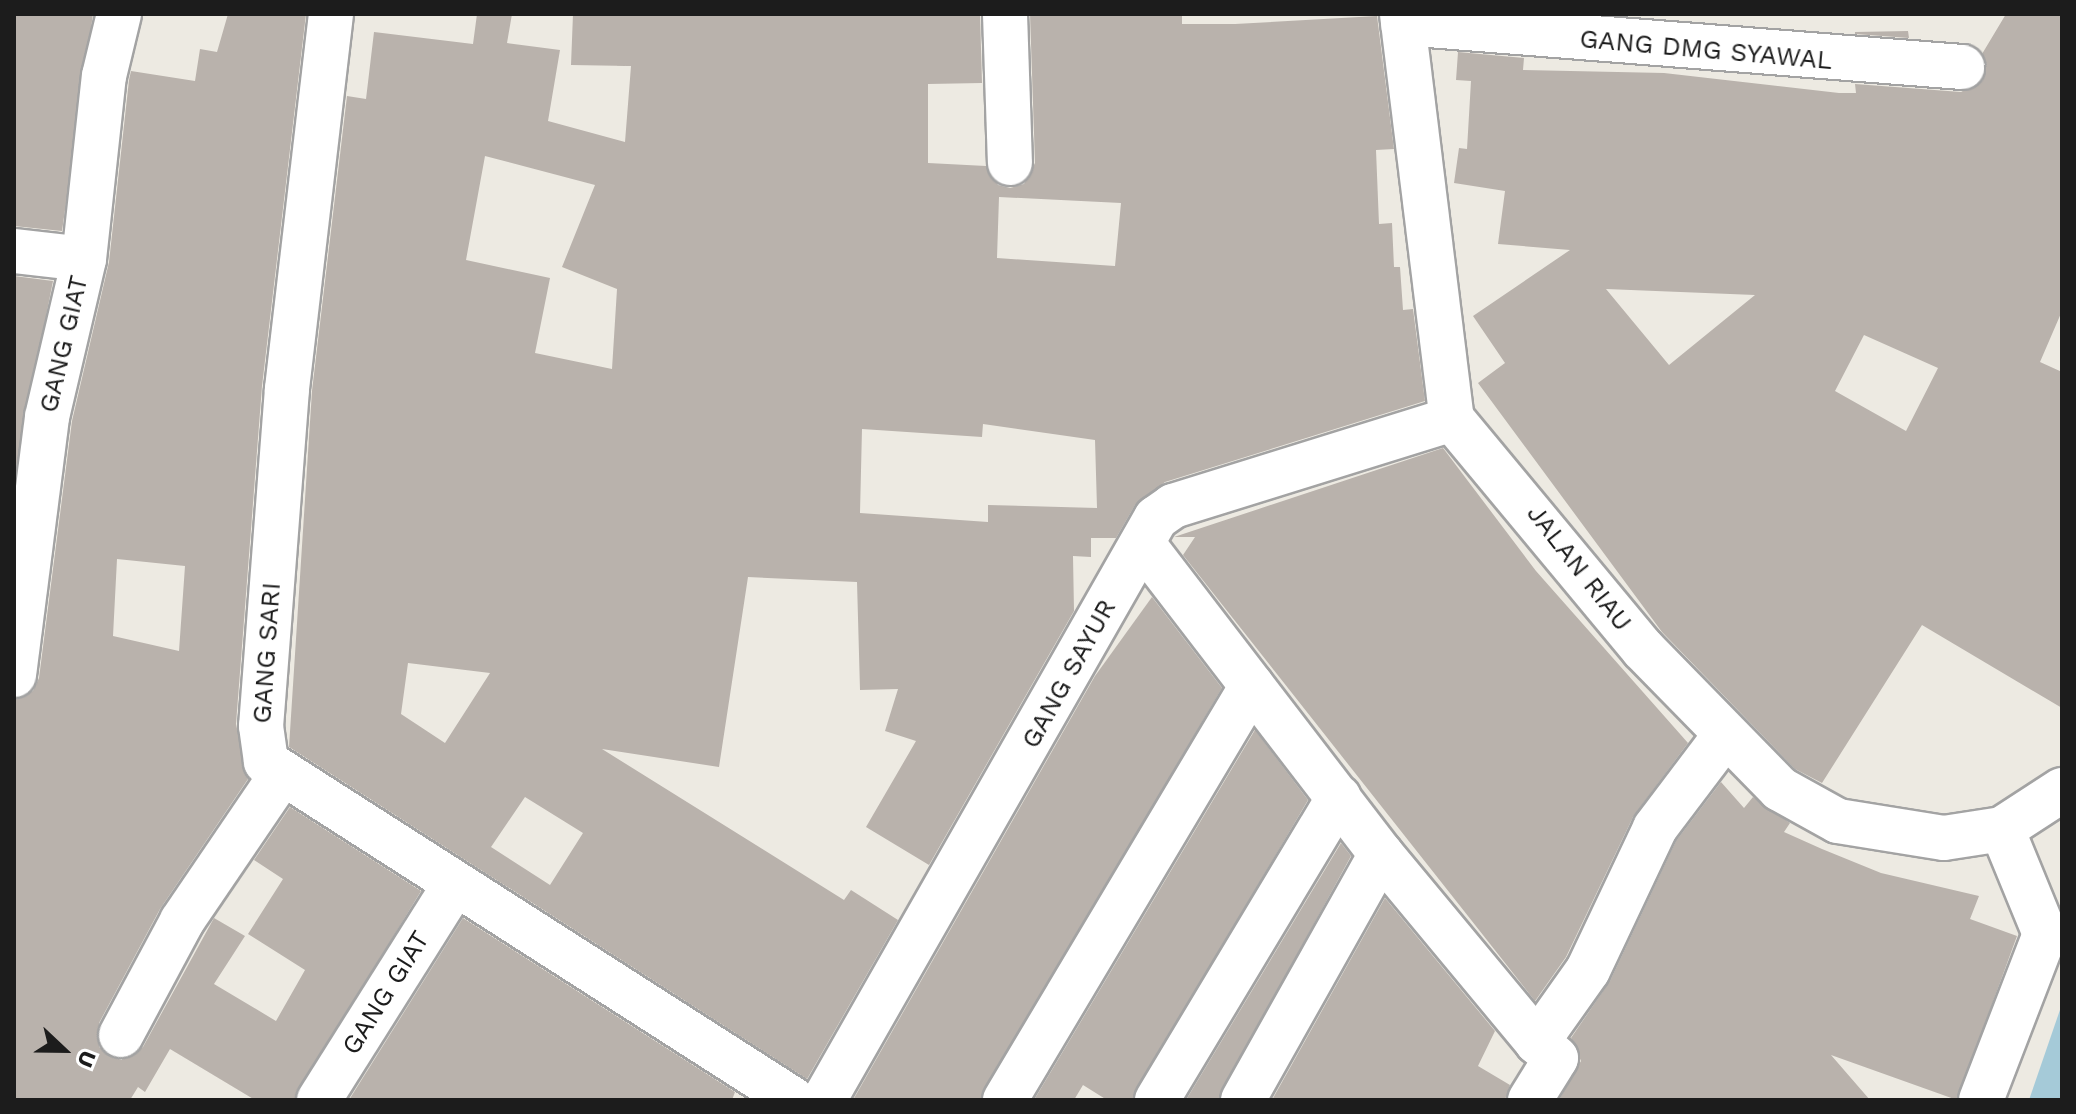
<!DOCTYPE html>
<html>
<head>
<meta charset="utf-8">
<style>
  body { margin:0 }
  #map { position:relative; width:2076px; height:1114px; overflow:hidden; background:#edeae2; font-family:"Work Sans",sans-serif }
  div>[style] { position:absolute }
  .water>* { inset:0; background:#a5cad8 }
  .building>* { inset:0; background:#b9b2ac }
  .roads { filter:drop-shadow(2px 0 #a3a3a3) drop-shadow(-2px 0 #a3a3a3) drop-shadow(0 2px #a3a3a3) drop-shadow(0 -2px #a3a3a3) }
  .street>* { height:44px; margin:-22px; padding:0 22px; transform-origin:22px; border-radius:22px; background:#fff }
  span { translate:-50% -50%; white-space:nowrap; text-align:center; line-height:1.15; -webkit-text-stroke:7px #fff; paint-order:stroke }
  .street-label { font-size:26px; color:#1c1c1c }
  .frame { position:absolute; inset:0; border:16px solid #1c1c1c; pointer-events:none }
  .north { position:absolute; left:24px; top:1010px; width:80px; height:80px; -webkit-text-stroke:6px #fff; paint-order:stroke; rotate:112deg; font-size:22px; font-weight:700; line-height:32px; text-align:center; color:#1c1c1c }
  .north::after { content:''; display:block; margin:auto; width:28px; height:36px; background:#1c1c1c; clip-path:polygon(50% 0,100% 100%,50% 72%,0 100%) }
</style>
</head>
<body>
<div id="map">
  <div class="water">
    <div style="clip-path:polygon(2062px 1004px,2062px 1100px,2029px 1100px)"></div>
  </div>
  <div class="building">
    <div style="clip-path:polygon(14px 14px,93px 14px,62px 231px,14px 226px)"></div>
    <div style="clip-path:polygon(evenodd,228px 14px,306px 14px,262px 386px,236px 724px,248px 779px,160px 909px,99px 1023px,99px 1047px,121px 1060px,143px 1047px,214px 918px,245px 936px,214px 984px,276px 1021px,305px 970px,248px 934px,283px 879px,254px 860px,290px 807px,421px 891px,294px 1100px,255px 1100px,170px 1049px,145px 1092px,138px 1087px,130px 1100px,14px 1100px,14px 699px,33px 691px,39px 678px,72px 421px,109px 262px,129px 80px,131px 71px,195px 81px,200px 49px,217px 52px,228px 14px,117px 559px,185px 566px,179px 651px,113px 636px,117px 559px)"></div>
    <div style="clip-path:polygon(evenodd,477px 14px,512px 14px,507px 43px,560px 50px,548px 121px,625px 142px,631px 66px,571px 65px,573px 14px,980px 14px,982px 83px,928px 84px,928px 163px,986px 166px,998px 185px,1010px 188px,1024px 184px,1035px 163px,1030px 14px,1182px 14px,1182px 24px,1235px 24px,1377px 16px,1394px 149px,1376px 150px,1379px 224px,1392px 223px,1394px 267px,1400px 267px,1403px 310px,1413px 309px,1425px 401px,1165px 482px,1135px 505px,1116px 538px,1091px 538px,1091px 557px,1073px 556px,1074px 611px,929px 865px,866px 827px,916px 741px,885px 731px,898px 689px,860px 690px,857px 582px,748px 577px,719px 767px,602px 749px,844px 900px,851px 890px,898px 920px,807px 1079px,289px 747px,312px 391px,347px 96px,366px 99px,374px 32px,473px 44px,477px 14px,485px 156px,595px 185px,562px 267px,617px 289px,612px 369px,535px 353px,550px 278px,466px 260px,485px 156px,477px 14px,999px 197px,1121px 203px,1115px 266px,997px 258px,999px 197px,477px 14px,983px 424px,1095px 440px,1097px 508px,988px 505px,988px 522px,860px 513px,862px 429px,982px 437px,983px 424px,477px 14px,408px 663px,490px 673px,445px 743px,401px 714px,408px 663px,477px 14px,525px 797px,583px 833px,550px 885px,491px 847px,525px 797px)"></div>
    <div style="clip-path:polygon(evenodd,2006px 14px,2062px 14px,2062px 311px,2040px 362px,2062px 372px,2062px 708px,1922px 625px,1822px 783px,1795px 769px,1662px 632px,1478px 383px,1505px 363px,1473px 316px,1570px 250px,1498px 244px,1505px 191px,1454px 183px,1459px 148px,1467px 149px,1471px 81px,1456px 80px,1458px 52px,1524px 58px,1523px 70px,1664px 73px,1839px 93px,1856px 93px,1855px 84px,1961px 92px,1983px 80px,1982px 54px,2006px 14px,1606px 289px,1755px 295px,1669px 365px,1606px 289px,2006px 14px,1864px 335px,1938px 368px,1906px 431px,1835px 391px,1864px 335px)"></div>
    <div style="clip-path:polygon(1908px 31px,1909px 38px,1855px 34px,1855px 32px)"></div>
    <div style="clip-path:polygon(14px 276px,53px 281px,14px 478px)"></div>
    <div style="clip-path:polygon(1443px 448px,1536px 571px,1688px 743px,1633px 817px,1566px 957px,1535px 1001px,1183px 555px,1195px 537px,1174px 537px)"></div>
    <div style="clip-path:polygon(1152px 597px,1222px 688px,980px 1100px,853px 1100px,1095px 676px)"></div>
    <div style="clip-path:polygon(1255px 730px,1308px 800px,1132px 1100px,1107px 1100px,1083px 1085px,1074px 1100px,1034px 1100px)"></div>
    <div style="clip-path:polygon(1721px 782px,1744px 808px,1753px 797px,1790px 823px,1784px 832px,1822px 849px,1881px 873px,1979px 896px,1970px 919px,2017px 936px,1957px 1100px,1831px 1055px,1870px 1100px,1559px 1100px,1581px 1061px,1571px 1038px,1610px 981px,1676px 841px)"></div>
    <div style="clip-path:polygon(1341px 843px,1351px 856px,1218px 1100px,1186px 1100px)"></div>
    <div style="clip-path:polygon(1385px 898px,1495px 1031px,1478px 1066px,1510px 1085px,1505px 1100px,1272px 1100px)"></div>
    <div style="clip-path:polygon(463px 918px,735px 1092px,732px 1100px,349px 1100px)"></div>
  </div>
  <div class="roads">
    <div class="street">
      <div style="left:331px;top:14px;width:378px;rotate:96.7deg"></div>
      <div style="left:287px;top:389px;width:338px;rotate:94.4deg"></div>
      <div style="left:261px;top:726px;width:36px;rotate:82deg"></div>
      <div style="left:266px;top:762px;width:627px;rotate:32.63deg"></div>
      <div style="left:1005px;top:14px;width:149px;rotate:88.1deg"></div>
      <div style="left:1402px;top:14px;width:408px;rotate:83deg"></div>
      <div style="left:1452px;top:419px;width:299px;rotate:50.3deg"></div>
      <div style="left:1643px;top:649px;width:196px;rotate:45.6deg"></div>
      <div style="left:1780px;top:789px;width:66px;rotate:28.9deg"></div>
      <div style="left:1838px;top:821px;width:107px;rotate:9.1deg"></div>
      <div style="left:1944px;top:838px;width:59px;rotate:-8.8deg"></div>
      <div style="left:2002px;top:829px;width:72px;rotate:-33deg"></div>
      <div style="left:1403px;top:23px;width:561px;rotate:4.5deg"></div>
      <div style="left:14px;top:251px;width:70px;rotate:6.5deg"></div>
      <div style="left:1143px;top:544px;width:391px;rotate:52.5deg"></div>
      <div style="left:1381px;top:854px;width:244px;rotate:50.3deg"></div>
      <div style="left:1537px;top:1042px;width:88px;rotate:-54.7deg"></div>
      <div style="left:1588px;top:970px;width:157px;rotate:-64.7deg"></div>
      <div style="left:1655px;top:828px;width:113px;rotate:-52.9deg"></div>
      <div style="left:14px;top:675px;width:260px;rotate:-82.7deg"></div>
      <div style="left:47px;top:417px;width:162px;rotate:-76.8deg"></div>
      <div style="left:84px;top:259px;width:184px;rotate:-83.8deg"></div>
      <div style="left:104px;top:76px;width:64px;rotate:-76.4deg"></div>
      <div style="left:121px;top:1035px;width:129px;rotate:-61.8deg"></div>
      <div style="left:182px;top:921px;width:174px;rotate:-55.8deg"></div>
      <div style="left:319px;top:1100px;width:252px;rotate:-57.8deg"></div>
      <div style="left:824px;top:1100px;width:670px;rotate:-60.3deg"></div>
      <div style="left:1156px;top:518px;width:21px;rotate:-35deg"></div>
      <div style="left:1173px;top:506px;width:292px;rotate:-17.3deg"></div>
      <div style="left:1005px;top:1100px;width:482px;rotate:-59.2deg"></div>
      <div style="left:1157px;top:1100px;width:353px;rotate:-59deg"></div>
      <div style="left:1243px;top:1100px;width:282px;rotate:-60.7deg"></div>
      <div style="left:1530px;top:1100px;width:49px;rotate:-58.2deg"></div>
      <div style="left:1556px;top:1058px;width:25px;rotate:-140deg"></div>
      <div style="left:1981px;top:1100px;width:178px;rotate:-68.9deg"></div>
      <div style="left:2045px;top:934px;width:113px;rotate:-112.3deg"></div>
    </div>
  </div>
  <div class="street-label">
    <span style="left:1706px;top:50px;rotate:5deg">GANG DMG SYAWAL</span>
    <span style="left:64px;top:344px;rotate:-77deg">GANG GIAT</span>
    <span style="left:1579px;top:568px;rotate:52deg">JALAN RIAU</span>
    <span style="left:267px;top:653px;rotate:-86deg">GANG SARI</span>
    <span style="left:1069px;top:674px;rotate:-61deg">GANG SAYUR</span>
    <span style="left:386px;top:993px;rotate:-58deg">GANG GIAT</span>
  </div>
  <div class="frame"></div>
  <div class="north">U</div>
</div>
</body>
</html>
